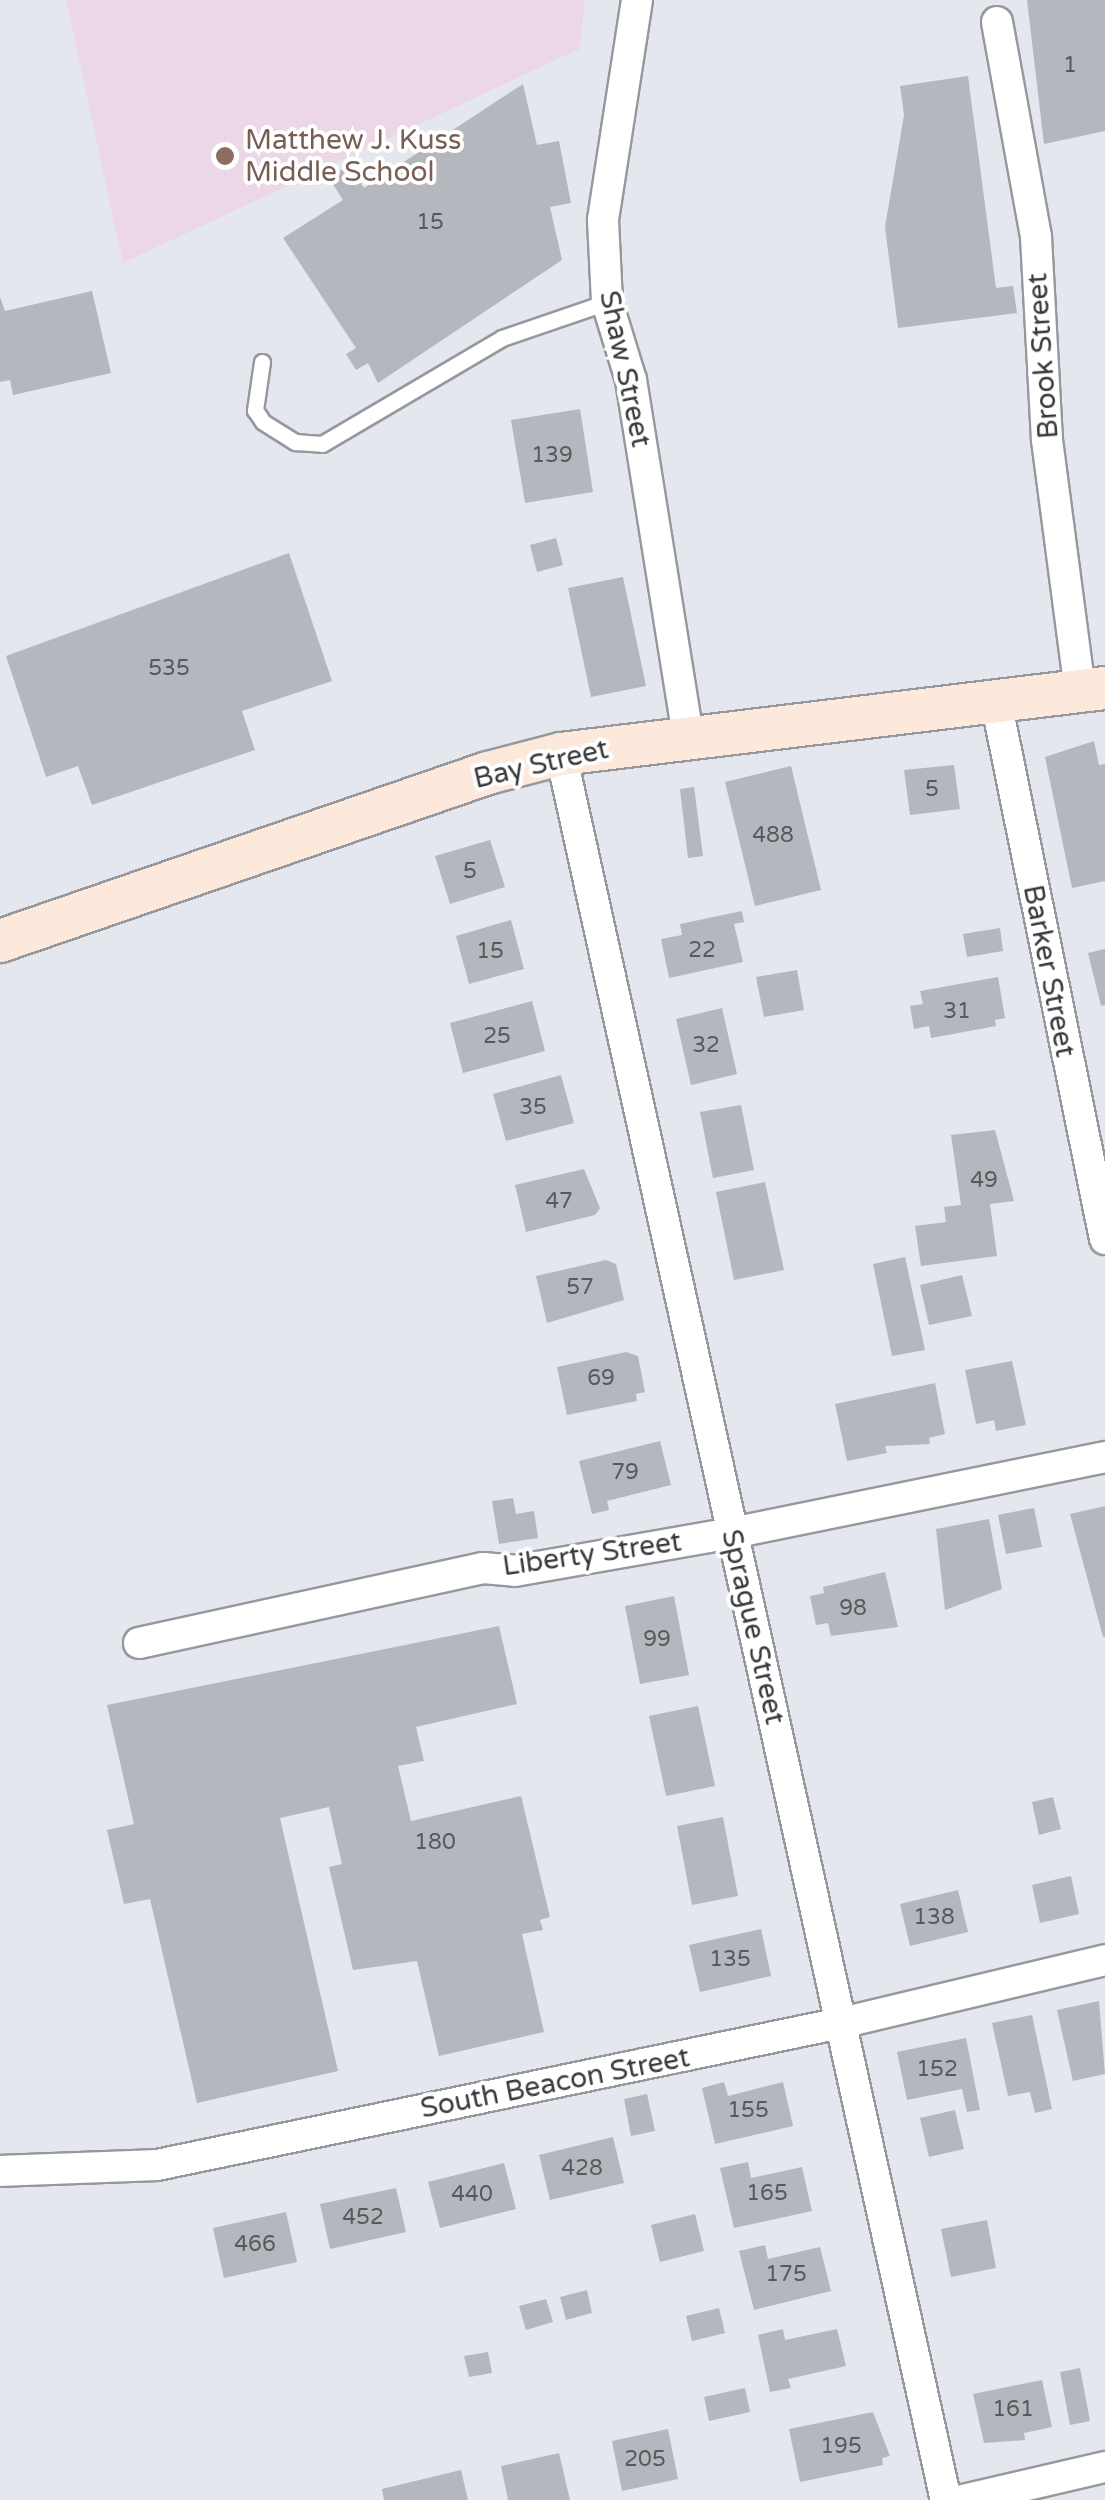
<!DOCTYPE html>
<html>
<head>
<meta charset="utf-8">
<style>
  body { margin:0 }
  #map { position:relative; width:1105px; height:2500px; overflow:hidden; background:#e5e7ee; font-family:"Varela Round",sans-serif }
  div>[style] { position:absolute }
  .education>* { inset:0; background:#ebd7e5 }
  .building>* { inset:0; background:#b4b7bd }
  .roads { filter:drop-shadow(2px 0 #96989e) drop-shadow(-2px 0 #96989e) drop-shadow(0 2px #96989e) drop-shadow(0 -2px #96989e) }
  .lane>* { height:15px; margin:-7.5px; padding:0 7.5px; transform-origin:7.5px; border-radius:7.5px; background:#fff }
  .street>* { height:30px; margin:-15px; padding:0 15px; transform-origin:15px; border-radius:15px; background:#fff }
  .secondary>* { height:42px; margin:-21px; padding:0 21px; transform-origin:21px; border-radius:21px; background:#fde8dc }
  .dots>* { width:28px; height:28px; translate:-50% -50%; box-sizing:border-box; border:5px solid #fff; border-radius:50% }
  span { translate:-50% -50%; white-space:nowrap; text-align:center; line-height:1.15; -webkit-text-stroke:8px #fff; paint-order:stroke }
  .number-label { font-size:22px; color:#58595c }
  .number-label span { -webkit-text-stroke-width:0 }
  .education-label { font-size:28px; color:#785e54 }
  .left { translate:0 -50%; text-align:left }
  .street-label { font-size:28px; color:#393a3c }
</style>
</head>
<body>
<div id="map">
  <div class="education">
    <div style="clip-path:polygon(66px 0,585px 0,579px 49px,123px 263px)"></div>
  </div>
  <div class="building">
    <div style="clip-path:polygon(1027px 0,1105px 0,1105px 131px,1044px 144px)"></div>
    <div style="clip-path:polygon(968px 76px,996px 288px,1013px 286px,1017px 313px,898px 328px,885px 227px,904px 115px,900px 86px)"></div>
    <div style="clip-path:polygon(523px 84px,537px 145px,559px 141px,571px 203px,550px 207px,562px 260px,378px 383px,368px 363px,356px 370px,346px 354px,356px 348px,283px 238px,343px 200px,329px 178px,349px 165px,364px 188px)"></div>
    <div style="clip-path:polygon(92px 291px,111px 373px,13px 395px,10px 380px,0 382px,0 297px,5px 311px)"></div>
    <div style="clip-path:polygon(580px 409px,593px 492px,525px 503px,511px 420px)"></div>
    <div style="clip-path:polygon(556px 538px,563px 565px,537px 572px,530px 545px)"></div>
    <div style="clip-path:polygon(289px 553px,332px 681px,242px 711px,255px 750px,92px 805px,78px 766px,46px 777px,6px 656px)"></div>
    <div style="clip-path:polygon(623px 577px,646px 686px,591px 697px,568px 588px)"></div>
    <div style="clip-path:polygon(1094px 741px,1099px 765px,1105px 764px,1105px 881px,1072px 888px,1045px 757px)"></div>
    <div style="clip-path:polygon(954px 765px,960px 809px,910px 815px,904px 770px)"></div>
    <div style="clip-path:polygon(791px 766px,821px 890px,755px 906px,725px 782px)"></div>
    <div style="clip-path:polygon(694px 787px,703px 856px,688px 858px,680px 789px)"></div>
    <div style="clip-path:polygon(490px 840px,505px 887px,450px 904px,435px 856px)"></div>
    <div style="clip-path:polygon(742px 911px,744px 922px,734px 924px,743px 962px,669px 978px,661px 939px,682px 935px,680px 924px)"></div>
    <div style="clip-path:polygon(511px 920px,524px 969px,469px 984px,456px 936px)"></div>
    <div style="clip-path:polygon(1000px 928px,1003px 951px,967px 957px,963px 934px)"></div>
    <div style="clip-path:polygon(1105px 949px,1105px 1005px,1101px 1006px,1088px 953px)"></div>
    <div style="clip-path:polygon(797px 970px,804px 1010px,764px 1017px,756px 977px)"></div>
    <div style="clip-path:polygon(998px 977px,1005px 1018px,995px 1020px,996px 1026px,931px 1038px,929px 1026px,914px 1029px,910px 1006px,923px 1004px,920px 991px)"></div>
    <div style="clip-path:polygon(532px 1001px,545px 1051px,463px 1073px,450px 1023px)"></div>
    <div style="clip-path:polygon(722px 1008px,737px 1074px,691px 1085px,676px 1019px)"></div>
    <div style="clip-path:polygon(561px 1075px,574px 1123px,506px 1141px,493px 1094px)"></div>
    <div style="clip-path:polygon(741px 1105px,754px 1170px,713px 1178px,700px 1112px)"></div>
    <div style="clip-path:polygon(995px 1130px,1014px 1201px,990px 1204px,997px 1256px,921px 1266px,915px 1226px,946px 1222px,944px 1207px,961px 1205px,951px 1135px)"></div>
    <div style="clip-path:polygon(584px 1169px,600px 1208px,595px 1215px,526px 1232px,515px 1185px)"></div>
    <div style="clip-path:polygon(765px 1182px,784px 1270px,734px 1280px,716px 1192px)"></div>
    <div style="clip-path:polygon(905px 1257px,925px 1350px,892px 1356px,873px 1264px)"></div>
    <div style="clip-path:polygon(606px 1260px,616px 1264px,624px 1300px,547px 1323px,536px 1276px)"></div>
    <div style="clip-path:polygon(962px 1275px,972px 1316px,929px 1325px,920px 1285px)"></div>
    <div style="clip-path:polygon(626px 1352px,638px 1356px,645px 1392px,636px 1394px,637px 1401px,567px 1415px,557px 1367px)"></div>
    <div style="clip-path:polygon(1012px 1361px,1026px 1425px,996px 1431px,994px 1420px,976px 1424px,965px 1370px)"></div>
    <div style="clip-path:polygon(935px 1383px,945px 1434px,929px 1438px,930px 1444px,885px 1446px,887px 1453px,847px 1461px,835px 1404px)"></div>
    <div style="clip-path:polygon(660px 1441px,671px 1485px,607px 1501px,609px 1510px,592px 1514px,579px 1461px)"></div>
    <div style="clip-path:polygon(513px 1498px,516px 1514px,534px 1511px,538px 1538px,499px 1544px,492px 1501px)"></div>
    <div style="clip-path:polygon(1105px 1506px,1105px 1637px,1103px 1637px,1070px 1514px)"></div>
    <div style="clip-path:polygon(1034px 1508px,1042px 1547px,1006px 1554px,998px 1515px)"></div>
    <div style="clip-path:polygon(989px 1519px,1002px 1589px,945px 1610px,936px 1529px)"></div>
    <div style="clip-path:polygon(885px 1572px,898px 1627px,831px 1636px,828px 1623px,816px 1625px,810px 1596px,824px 1593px,823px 1587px)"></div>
    <div style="clip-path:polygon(674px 1596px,689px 1675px,640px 1684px,625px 1606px)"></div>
    <div style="clip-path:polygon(499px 1626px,517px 1704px,416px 1727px,424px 1761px,398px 1766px,411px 1821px,521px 1796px,550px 1917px,540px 1920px,543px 1930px,522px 1934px,544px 2032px,439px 2056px,417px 1961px,353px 1970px,329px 1867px,342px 1864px,329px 1807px,280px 1818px,338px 2071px,197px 2103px,150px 1899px,124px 1904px,107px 1830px,134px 1824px,107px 1705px)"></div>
    <div style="clip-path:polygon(698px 1706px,715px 1786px,666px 1796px,649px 1716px)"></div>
    <div style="clip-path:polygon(1053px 1797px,1061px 1829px,1039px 1835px,1032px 1802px)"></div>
    <div style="clip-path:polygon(723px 1817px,738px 1896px,692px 1905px,677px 1826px)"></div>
    <div style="clip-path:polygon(1071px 1876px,1079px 1914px,1040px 1923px,1032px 1885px)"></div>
    <div style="clip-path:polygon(958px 1890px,968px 1932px,910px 1946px,900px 1904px)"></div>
    <div style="clip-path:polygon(761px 1929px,771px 1976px,700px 1992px,689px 1945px)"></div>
    <div style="clip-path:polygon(1099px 2001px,1105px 2074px,1073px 2081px,1057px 2010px)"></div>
    <div style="clip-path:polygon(1032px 2015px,1052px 2109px,1035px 2113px,1030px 2092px,1008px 2096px,992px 2023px)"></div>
    <div style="clip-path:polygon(966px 2038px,980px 2110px,967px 2112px,962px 2089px,907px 2100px,897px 2052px)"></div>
    <div style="clip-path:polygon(724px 2082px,728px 2096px,783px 2082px,793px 2126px,715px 2144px,702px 2088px)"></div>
    <div style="clip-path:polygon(647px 2094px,655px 2131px,631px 2136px,624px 2099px)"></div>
    <div style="clip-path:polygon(955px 2110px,964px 2149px,929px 2157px,920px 2118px)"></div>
    <div style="clip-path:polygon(613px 2137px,624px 2183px,550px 2200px,539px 2155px)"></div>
    <div style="clip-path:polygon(748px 2162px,751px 2178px,802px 2167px,812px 2211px,734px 2228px,720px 2168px)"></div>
    <div style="clip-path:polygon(504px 2163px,516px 2209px,440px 2228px,428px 2182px)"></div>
    <div style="clip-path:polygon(396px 2188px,406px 2232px,330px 2249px,320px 2204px)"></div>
    <div style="clip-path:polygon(286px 2212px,297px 2262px,224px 2278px,213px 2228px)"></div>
    <div style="clip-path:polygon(695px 2214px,704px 2251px,660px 2262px,651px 2225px)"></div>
    <div style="clip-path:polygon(987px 2220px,996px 2268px,951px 2277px,941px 2229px)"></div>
    <div style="clip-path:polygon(765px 2245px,768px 2259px,820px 2247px,831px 2291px,754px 2310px,739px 2251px)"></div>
    <div style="clip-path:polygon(587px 2290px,592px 2313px,566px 2320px,560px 2297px)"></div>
    <div style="clip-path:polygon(546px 2299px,553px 2322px,526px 2330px,519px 2306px)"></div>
    <div style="clip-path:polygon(719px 2308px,725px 2333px,692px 2341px,686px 2316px)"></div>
    <div style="clip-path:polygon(783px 2329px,785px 2340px,837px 2329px,846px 2366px,788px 2379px,791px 2388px,770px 2392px,758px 2335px)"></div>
    <div style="clip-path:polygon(488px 2352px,492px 2373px,469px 2377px,464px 2356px)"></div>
    <div style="clip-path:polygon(1080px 2368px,1090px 2421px,1070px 2425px,1060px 2372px)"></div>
    <div style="clip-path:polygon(1042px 2380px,1052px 2427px,1024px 2433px,1025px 2440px,984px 2443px,973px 2394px)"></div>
    <div style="clip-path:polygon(745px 2388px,750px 2412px,709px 2421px,704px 2397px)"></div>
    <div style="clip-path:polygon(873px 2412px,890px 2456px,882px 2458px,883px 2465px,800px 2482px,789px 2429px)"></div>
    <div style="clip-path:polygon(668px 2429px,678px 2479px,622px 2491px,612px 2441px)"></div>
    <div style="clip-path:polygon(559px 2453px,570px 2500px,508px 2500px,501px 2466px)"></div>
    <div style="clip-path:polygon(461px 2470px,468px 2500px,384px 2500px,382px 2489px)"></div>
  </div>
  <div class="roads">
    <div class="lane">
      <div style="left:262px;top:362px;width:49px;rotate:98.3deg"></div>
      <div style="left:255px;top:410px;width:14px;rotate:56deg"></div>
      <div style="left:263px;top:422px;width:38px;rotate:32deg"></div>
      <div style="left:295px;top:442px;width:27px;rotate:4deg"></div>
      <div style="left:322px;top:444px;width:209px;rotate:-30.5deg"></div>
      <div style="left:502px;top:338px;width:111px;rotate:-18.9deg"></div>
    </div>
    <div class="street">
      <div style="left:637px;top:0;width:223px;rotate:98.8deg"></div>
      <div style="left:603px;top:220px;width:82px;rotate:87.2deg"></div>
      <div style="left:607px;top:302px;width:82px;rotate:72.9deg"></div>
      <div style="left:631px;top:380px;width:361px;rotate:80.9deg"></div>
      <div style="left:997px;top:22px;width:219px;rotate:79.7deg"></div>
      <div style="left:1036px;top:237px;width:203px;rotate:86.9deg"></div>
      <div style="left:1047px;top:440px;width:252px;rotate:82.5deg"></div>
      <div style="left:996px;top:701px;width:549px;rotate:78.55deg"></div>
      <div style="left:561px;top:754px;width:1788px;rotate:77.57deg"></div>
      <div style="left:139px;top:1643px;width:352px;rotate:-12.3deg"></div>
      <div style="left:483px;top:1568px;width:32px;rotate:5deg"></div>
      <div style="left:515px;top:1571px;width:220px;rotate:-9.9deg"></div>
      <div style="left:732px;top:1533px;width:381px;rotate:-11.5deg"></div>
      <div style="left:0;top:2171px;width:157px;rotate:-2.2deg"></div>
      <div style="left:157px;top:2165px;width:699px;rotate:-11.73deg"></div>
      <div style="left:841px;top:2023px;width:271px;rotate:-13.4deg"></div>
      <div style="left:963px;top:2500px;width:146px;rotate:-13.1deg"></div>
    </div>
    <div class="secondary">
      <div style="left:0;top:941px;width:516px;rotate:-19deg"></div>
      <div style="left:488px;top:773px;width:75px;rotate:-14.6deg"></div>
      <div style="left:561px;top:754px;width:548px;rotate:-6.92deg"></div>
    </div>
  </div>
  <div class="dots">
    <div style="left:225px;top:156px;background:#8d6e63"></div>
  </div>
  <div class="number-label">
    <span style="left:1070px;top:66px">1</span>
    <span style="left:430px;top:223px">15</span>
    <span style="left:552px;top:456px">139</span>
    <span style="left:169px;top:669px">535</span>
    <span style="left:932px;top:790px">5</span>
    <span style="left:773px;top:836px">488</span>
    <span style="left:470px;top:872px">5</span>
    <span style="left:702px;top:951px">22</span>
    <span style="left:490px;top:952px">15</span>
    <span style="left:957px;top:1012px">31</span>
    <span style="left:497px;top:1037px">25</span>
    <span style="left:706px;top:1046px">32</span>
    <span style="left:533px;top:1108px">35</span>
    <span style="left:984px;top:1181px">49</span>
    <span style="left:559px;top:1202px">47</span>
    <span style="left:580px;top:1288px">57</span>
    <span style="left:601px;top:1379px">69</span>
    <span style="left:625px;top:1473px">79</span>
    <span style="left:853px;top:1609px">98</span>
    <span style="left:657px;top:1640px">99</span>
    <span style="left:435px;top:1843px">180</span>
    <span style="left:934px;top:1918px">138</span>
    <span style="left:730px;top:1960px">135</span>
    <span style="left:937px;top:2070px">152</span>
    <span style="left:748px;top:2111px">155</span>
    <span style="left:582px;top:2169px">428</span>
    <span style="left:767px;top:2194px">165</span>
    <span style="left:472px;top:2195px">440</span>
    <span style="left:363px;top:2218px">452</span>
    <span style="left:255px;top:2245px">466</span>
    <span style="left:786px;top:2275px">175</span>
    <span style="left:1013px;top:2410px">161</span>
    <span style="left:841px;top:2447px">195</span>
    <span style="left:645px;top:2460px">205</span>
  </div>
  <div class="education-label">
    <span class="left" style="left:245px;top:156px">Matthew J. Kuss<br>Middle School</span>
  </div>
  <div class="street-label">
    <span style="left:1043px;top:356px;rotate:-94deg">Brook Street</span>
    <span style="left:625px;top:369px;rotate:78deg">Shaw Street</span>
    <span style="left:541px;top:764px;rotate:-13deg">Bay Street</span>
    <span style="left:1049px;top:971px;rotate:79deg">Barker Street</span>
    <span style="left:592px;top:1554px;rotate:-8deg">Liberty Street</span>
    <span style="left:753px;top:1627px;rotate:77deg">Sprague Street</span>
    <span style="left:555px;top:2083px;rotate:-11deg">South Beacon Street</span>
  </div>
</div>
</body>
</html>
